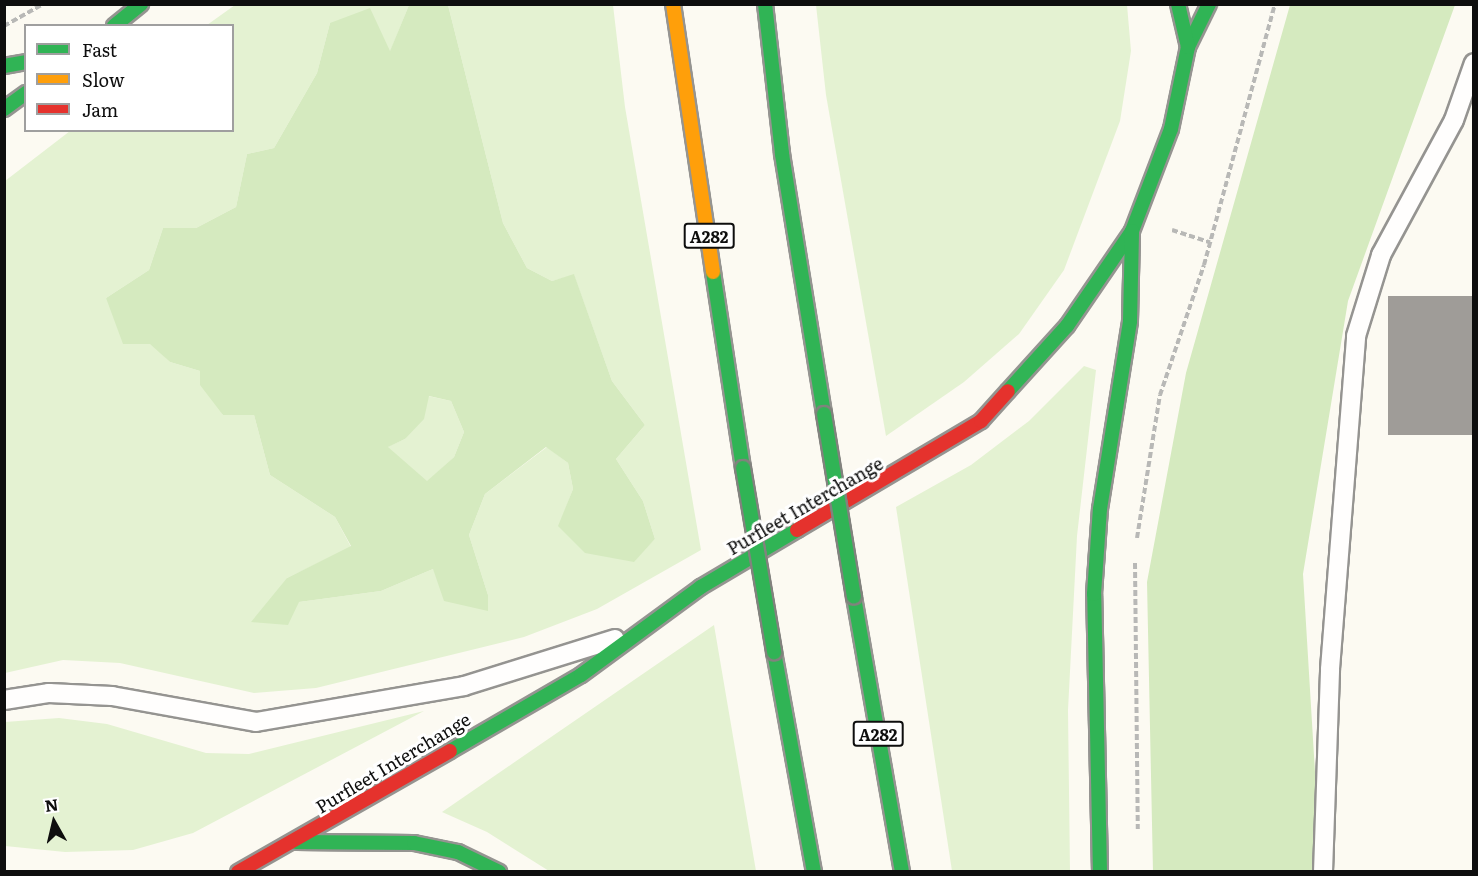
<!DOCTYPE html>
<html>
<head>
<meta charset="utf-8">
<style>
  body { margin:0 }
  #map { position:relative; width:1478px; height:876px; overflow:hidden; background:#fcfaf2; font-family:Literata,serif }
  div>[style] { position:absolute }
  .green>* { inset:0; background:#e4f2d2 }
  .forest>* { inset:0; background:#d5eabf }
  .building>* { inset:0; background:#9f9c98 }
  .path>* { height:4px; margin-top:-2px; transform-origin:0; background:repeating-linear-gradient(90deg,#b8b8b6 0 6px,transparent 0 9px) }
  .roads { filter:drop-shadow(2px 0 #959491) drop-shadow(-2px 0 #959491) drop-shadow(0 2px #959491) drop-shadow(0 -2px #959491) }
  .lane>* { height:18px; margin:-9px; padding:0 9px; transform-origin:9px; border-radius:9px; background:#fffefd }
  .fast>* { height:14px; margin:-7px; padding:0 7px; transform-origin:7px; border-radius:7px; background:#30b455 }
  .slow>* { height:14px; margin:-7px; padding:0 7px; transform-origin:7px; border-radius:7px; background:#ff9f0a }
  .jam>* { height:14px; margin:-7px; padding:0 7px; transform-origin:7px; border-radius:7px; background:#e5322d }
  .bridges { filter:drop-shadow(2px 0 #82827e) drop-shadow(-2px 0 #82827e) drop-shadow(0 2px #82827e) drop-shadow(0 -2px #82827e) }
  .fast-bridge>* { height:14px; margin:-7px; padding:0 7px; transform-origin:7px; border-radius:7px; background:#30b455 }
  span { translate:-50% -50%; white-space:nowrap; text-align:center; line-height:1.15; -webkit-text-stroke:6px #fff; paint-order:stroke }
  .shield-label span { padding:2px 4px; background:#fff; border:2px solid; border-radius:4px; -webkit-text-stroke-width:0 }
  .shield-label { font-size:16px; color:#0e0e0e; font-weight:700 }
  .street-label { font-size:18px; color:#0e0e0e }
  .frame { position:absolute; inset:0; border:6px solid #0e0e0e; pointer-events:none }
  .legend { position:absolute; left:24px; top:24px; width:210px; height:108px; box-sizing:border-box; background:#fff; border:2px solid #9f9f9f; margin:0; padding:8px 10px; list-style:none; font-size:18px; color:#0e0e0e }
  .legend li { display:flex; align-items:center; gap:12px; height:30px }
  .legend b { width:30px; border:2px solid #9f9f9f }
  .north { position:absolute; left:24px; top:792px; width:60px; height:60px; -webkit-text-stroke:4px #fff; paint-order:stroke; rotate:352deg; font-size:16px; font-weight:700; line-height:24px; text-align:center; color:#0e0e0e }
  .north::after { content:''; display:block; margin:auto; width:21px; height:27px; background:#0e0e0e; clip-path:polygon(50% 0,100% 100%,50% 72%,0 100%) }
</style>
</head>
<body>
<div id="map">
  <div class="green">
    <div style="clip-path:polygon(235px 5px,409px 5px,390px 52px,330px 23px,317px 73px,274px 148px,247px 154px,236px 207px,196px 228px,163px 228px,149px 270px,106px 298px,170px 362px,200px 371px,223px 415px,254px 415px,270px 475px,335px 517px,351px 547px,287px 578px,299px 602px,381px 591px,433px 569px,488px 595px,469px 535px,485px 494px,547px 447px,568px 463px,573px 489px,559px 526px,634px 561px,655px 539px,643px 501px,616px 459px,645px 425px,612px 381px,574px 275px,552px 281px,527px 268px,503px 223px,448px 5px,613px 5px,625px 107px,701px 550px,597px 609px,524px 637px,316px 688px,254px 693px,120px 663px,63px 660px,5px 673px,5px 181px,70px 131px,232px 130px,232px 26px,207px 25px)"></div>
    <div style="clip-path:polygon(816px 5px,1127px 5px,1131px 51px,1120px 121px,1064px 270px,1019px 334px,964px 382px,886px 436px,826px 95px)"></div>
    <div style="clip-path:polygon(1084px 366px,1096px 370px,1077px 536px,1068px 710px,1070px 871px,952px 871px,896px 507px,971px 465px,1029px 421px)"></div>
    <div style="clip-path:polygon(428px 396px,451px 401px,464px 432px,454px 457px,427px 482px,387px 447px,405px 439px)"></div>
    <div style="clip-path:polygon(714px 625px,756px 871px,549px 871px,487px 832px,442px 812px)"></div>
    <div style="clip-path:polygon(424px 711px,193px 833px,133px 850px,65px 852px,5px 846px,5px 722px,59px 718px,107px 724px,206px 753px,249px 754px)"></div>
  </div>
  <div class="forest">
    <div style="clip-path:polygon(evenodd,409px 5px,448px 5px,503px 223px,527px 268px,552px 281px,574px 274px,612px 381px,645px 425px,616px 459px,643px 501px,655px 539px,634px 562px,585px 553px,558px 526px,573px 489px,568px 463px,546px 447px,485px 494px,469px 535px,488px 595px,488px 611px,444px 601px,433px 569px,381px 591px,299px 602px,288px 625px,251px 622px,287px 578px,351px 546px,335px 517px,270px 475px,254px 415px,223px 415px,200px 385px,200px 371px,170px 362px,150px 344px,123px 344px,106px 298px,149px 270px,163px 228px,196px 228px,236px 207px,247px 154px,274px 148px,317px 73px,330px 23px,370px 8px,390px 51px,409px 5px,429px 396px,451px 401px,464px 432px,454px 457px,427px 481px,388px 447px,405px 439px,424px 419px,429px 396px)"></div>
    <div style="clip-path:polygon(1290px 5px,1455px 5px,1348px 301px,1303px 574px,1321px 871px,1153px 872px,1147px 582px,1186px 373px)"></div>
  </div>
  <div class="building">
    <div style="clip-path:polygon(1388px 296px,1473px 296px,1473px 435px,1388px 435px)"></div>
  </div>
  <div class="path">
    <div style="left:4px;top:26px;width:45px;rotate:-29.4deg"></div>
    <div style="left:1172px;top:230px;width:40px;rotate:18deg"></div>
    <div style="left:1137px;top:538px;width:145px;rotate:-80.9deg"></div>
    <div style="left:1160px;top:395px;width:137px;rotate:-71.3deg"></div>
    <div style="left:1204px;top:265px;width:270px;rotate:-74.8deg"></div>
    <div style="left:1135px;top:563px;width:266px;rotate:89.4deg"></div>
  </div>
  <div class="roads">
    <div class="lane">
      <div style="left:4px;top:700px;width:46px;rotate:-8.8deg"></div>
      <div style="left:49px;top:693px;width:63px;rotate:2.7deg"></div>
      <div style="left:112px;top:696px;width:146px;rotate:10.2deg"></div>
      <div style="left:256px;top:722px;width:211px;rotate:-9.8deg"></div>
      <div style="left:464px;top:686px;width:158px;rotate:-17.3deg"></div>
      <div style="left:1323px;top:872px;width:203px;rotate:-88deg"></div>
      <div style="left:1330px;top:669px;width:334px;rotate:-85.5deg"></div>
      <div style="left:1356px;top:336px;width:85px;rotate:-72.8deg"></div>
      <div style="left:1381px;top:255px;width:153px;rotate:-61.6deg"></div>
      <div style="left:1454px;top:120px;width:60px;rotate:-70.7deg"></div>
    </div>
    <div class="fast">
      <div style="left:765px;top:4px;width:151px;rotate:83.5deg"></div>
      <div style="left:782px;top:154px;width:263px;rotate:80.8deg"></div>
      <div style="left:114px;top:26px;width:35px;rotate:-39deg"></div>
      <div style="left:1188px;top:47px;width:48px;rotate:-64deg"></div>
      <div style="left:4px;top:66px;width:22px;rotate:-10deg"></div>
      <div style="left:4px;top:109px;width:27px;rotate:-36deg"></div>
      <div style="left:713px;top:272px;width:198px;rotate:81.3deg"></div>
      <div style="left:1008px;top:391px;width:88px;rotate:-47.8deg"></div>
      <div style="left:1067px;top:326px;width:115px;rotate:-55.6deg"></div>
      <div style="left:1132px;top:231px;width:109px;rotate:-69.1deg"></div>
      <div style="left:1171px;top:129px;width:84px;rotate:-78.3deg"></div>
      <div style="left:1188px;top:47px;width:44px;rotate:-103.1deg"></div>
      <div style="left:854px;top:597px;width:279px;rotate:80.1deg"></div>
      <div style="left:774px;top:652px;width:224px;rotate:79.7deg"></div>
      <div style="left:450px;top:751px;width:151px;rotate:-30.1deg"></div>
      <div style="left:581px;top:675px;width:149px;rotate:-36.3deg"></div>
      <div style="left:701px;top:587px;width:112px;rotate:-30.7deg"></div>
      <div style="left:296px;top:842px;width:118px;rotate:0.5deg"></div>
      <div style="left:414px;top:843px;width:45px;rotate:11.6deg"></div>
      <div style="left:458px;top:852px;width:46px;rotate:26deg"></div>
      <div style="left:1100px;top:872px;width:278px;rotate:-91.2deg"></div>
      <div style="left:1094px;top:594px;width:85px;rotate:-86deg"></div>
      <div style="left:1100px;top:509px;width:190px;rotate:-80.9deg"></div>
      <div style="left:1130px;top:321px;width:90px;rotate:-88.7deg"></div>
    </div>
    <div class="slow">
      <div style="left:673px;top:4px;width:271px;rotate:81.5deg"></div>
    </div>
    <div class="jam">
      <div style="left:797px;top:530px;width:214px;rotate:-30.6deg"></div>
      <div style="left:981px;top:421px;width:40px;rotate:-48deg"></div>
      <div style="left:238px;top:872px;width:244px;rotate:-29.7deg"></div>
    </div>
  </div>
  <div class="bridges">
    <div class="fast-bridge">
      <div style="left:824px;top:414px;width:185px;rotate:80.7deg"></div>
      <div style="left:743px;top:468px;width:187px;rotate:80.4deg"></div>
    </div>
  </div>
  <div class="shield-label">
    <span style="left:709px;top:236px">A282</span>
    <span style="left:878px;top:734px">A282</span>
  </div>
  <div class="street-label">
    <span style="left:805px;top:506px;rotate:-30deg">Purfleet Interchange</span>
    <span style="left:393px;top:763px;rotate:-31deg">Purfleet Interchange</span>
  </div>
  <div class="frame"></div>
  <ul class="legend">
  <li><b style="height:8px;background:#30b455"></b>Fast</li>
  <li><b style="height:8px;background:#ff9f0a"></b>Slow</li>
  <li><b style="height:8px;background:#e5322d"></b>Jam</li>
  </ul>
  <div class="north">N</div>
</div>
</body>
</html>
